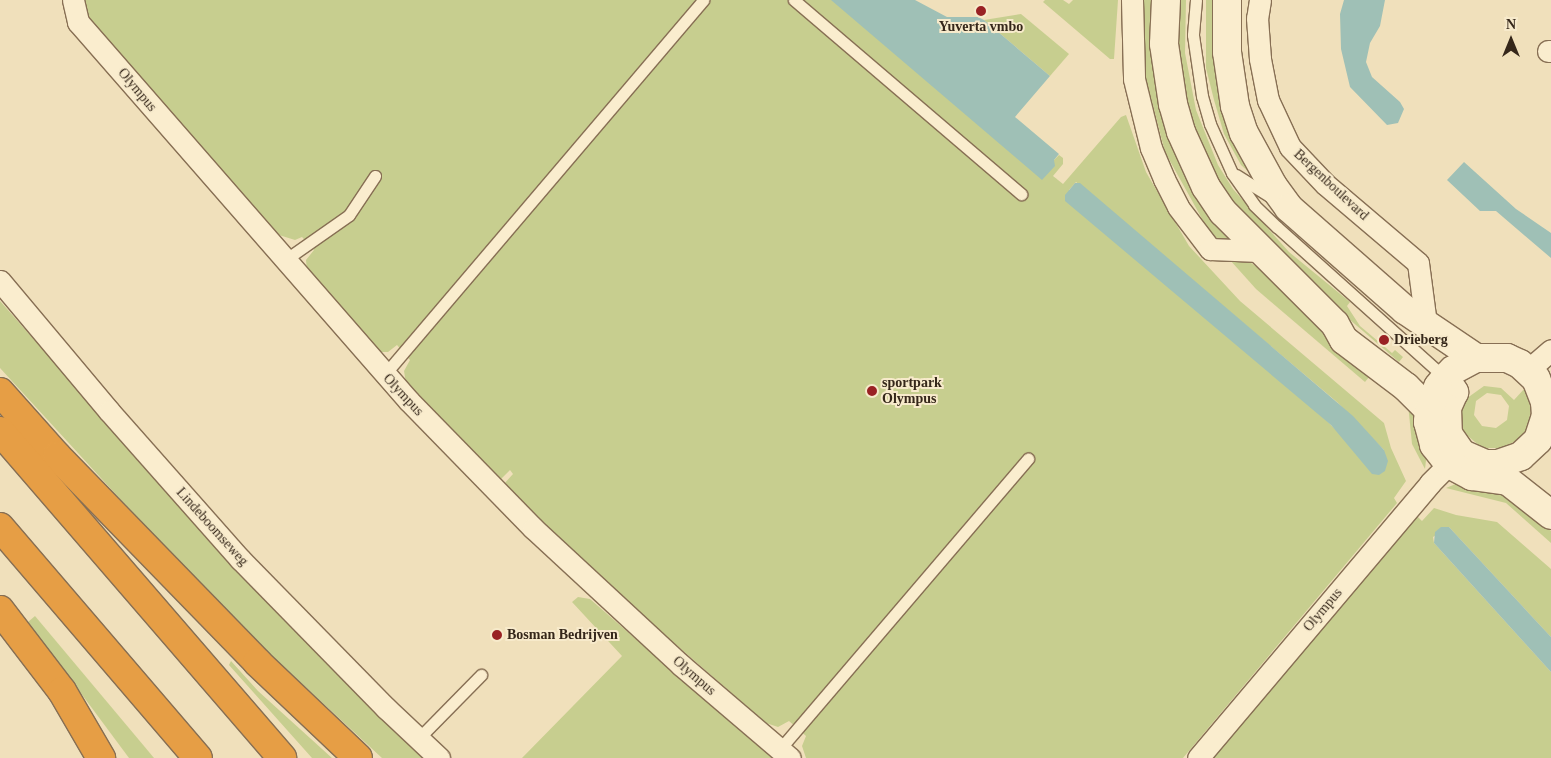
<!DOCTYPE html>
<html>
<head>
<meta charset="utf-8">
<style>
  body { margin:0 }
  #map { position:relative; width:1551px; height:758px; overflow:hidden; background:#f0e0bb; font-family:Georgia,serif }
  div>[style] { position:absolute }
  .green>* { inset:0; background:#c7ce8f }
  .water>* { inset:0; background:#9fc0b6 }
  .roads { filter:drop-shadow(1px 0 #876f54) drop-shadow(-1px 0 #876f54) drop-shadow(0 1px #876f54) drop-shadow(0 -1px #876f54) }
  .service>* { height:11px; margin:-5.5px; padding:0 5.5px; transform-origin:5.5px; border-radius:5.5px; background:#faedce }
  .minor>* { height:21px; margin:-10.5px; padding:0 10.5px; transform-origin:10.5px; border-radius:10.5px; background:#faedce }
  .secondary>* { height:28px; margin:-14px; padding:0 14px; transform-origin:14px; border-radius:14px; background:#faedce }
  .motorway>* { height:28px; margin:-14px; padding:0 14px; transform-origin:14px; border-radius:14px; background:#e69e45 }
  .dots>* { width:14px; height:14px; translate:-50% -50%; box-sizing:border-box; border:2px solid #f7eacb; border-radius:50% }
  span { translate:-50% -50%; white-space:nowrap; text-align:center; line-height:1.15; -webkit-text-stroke:4px #f7eacb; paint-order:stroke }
  .poi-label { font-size:14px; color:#35271a; font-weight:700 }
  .left { translate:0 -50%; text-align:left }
  .street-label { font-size:14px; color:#35271a }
  .north { position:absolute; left:1486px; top:15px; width:50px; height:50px; -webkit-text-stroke:4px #f7eacb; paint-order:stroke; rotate:0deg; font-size:14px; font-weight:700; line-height:20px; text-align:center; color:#35271a }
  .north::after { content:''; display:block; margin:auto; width:18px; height:22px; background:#35271a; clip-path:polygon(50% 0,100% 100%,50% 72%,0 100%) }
</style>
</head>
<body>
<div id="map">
  <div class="green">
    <div style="clip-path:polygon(evenodd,82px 0,847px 0,1054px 160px,1059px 155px,1063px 158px,1063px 164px,1053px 176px,1063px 184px,1121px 117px,1126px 115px,1146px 172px,1189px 246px,1240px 301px,1384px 423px,1391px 448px,1406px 481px,1394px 498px,1397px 503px,1183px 758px,806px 758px,802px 746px,806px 736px,789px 721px,778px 727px,766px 723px,658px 629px,559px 540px,504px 484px,513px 474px,510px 470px,500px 480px,406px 383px,404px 371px,410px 360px,397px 345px,388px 352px,378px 352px,307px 271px,306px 260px,314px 250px,302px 237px,295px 240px,279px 235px,87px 18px,82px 0,1076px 182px,1337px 402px,1384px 450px,1359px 454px,1328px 422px,1069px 190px,1076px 182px)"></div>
    <div style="clip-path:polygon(1045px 0,1063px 0,1069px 4px,1073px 0,1118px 0,1114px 59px,1110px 59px,1043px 2px)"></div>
    <div style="clip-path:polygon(1143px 0,1160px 0,1158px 45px,1237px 240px,1217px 242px,1202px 230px,1206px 226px,1165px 152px,1144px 71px)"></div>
    <div style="clip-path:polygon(1172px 0,1186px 0,1185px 53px,1196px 110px,1218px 165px,1233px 189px,1289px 252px,1350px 302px,1347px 306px,1360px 326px,1392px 353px,1395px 350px,1403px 357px,1399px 362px,1243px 228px,1187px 130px)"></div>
    <div style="clip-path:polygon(1206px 0,1223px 0,1262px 184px,1241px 165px,1224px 134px,1214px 100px,1206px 68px)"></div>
    <div style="clip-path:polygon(1021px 14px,1069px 54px,1050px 76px,984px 20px)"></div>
    <div style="clip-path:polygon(1230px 260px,1251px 263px,1267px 274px,1374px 371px,1365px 382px,1256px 289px)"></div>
    <div style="clip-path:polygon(0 301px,233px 565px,304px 640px,426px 758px,382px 758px,244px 630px,122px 501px,0 368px)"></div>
    <div style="clip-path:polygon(evenodd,1484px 386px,1501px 388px,1514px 400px,1525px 388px,1531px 403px,1529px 426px,1522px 437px,1503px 448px,1482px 448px,1461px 430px,1458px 418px,1463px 401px,1484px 386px,1487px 393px,1501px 395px,1509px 406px,1507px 420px,1496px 428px,1482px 426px,1474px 415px,1476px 401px,1487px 393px)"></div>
    <div style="clip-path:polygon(1408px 404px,1411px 404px,1427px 452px,1425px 469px,1412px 444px)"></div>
    <div style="clip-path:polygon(1458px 483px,1519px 498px,1551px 531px,1551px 543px,1506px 503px,1446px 488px)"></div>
    <div style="clip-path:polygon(1434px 508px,1456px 515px,1497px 522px,1551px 569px,1551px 637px,1449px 527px,1433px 537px,1434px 543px,1551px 672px,1551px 758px,1211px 758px,1412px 521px,1417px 516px,1422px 521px)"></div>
    <div style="clip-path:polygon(578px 597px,590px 599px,772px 758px,522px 758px,622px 656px,572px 602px)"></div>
    <div style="clip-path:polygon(35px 616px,144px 746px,154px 758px,129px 758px,28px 622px)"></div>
    <div style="clip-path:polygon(231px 661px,258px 691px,332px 758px,312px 758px,229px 665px)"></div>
  </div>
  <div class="water">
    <div style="clip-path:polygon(831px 0,915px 0,947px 17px,978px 17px,984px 20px,1050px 76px,1015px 117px,1059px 154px,1054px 160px,1055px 166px,1042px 180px)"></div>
    <div style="clip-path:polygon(1344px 0,1385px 0,1380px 26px,1370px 43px,1366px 62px,1372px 77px,1400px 102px,1404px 109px,1398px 123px,1387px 125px,1350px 87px,1341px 49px,1340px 14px)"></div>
    <div style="clip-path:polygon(1464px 162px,1516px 209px,1551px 233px,1551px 258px,1496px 211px,1480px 211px,1447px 180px)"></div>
    <div style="clip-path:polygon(1075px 183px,1080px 183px,1353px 416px,1384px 450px,1388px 461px,1385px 471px,1379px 475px,1372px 474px,1331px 425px,1065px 201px,1065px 195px)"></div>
    <div style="clip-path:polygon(1441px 527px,1449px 527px,1551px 637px,1551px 672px,1434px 543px,1435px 532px)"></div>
  </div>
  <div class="roads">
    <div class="service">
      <div style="left:794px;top:0;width:299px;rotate:40.5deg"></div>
      <div style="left:1196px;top:0;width:35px;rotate:95deg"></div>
      <div style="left:1193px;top:35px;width:62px;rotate:81.6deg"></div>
      <div style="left:1202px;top:96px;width:29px;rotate:74deg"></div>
      <div style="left:1210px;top:124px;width:54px;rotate:65.8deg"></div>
      <div style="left:1232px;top:173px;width:39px;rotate:55deg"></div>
      <div style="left:1254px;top:205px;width:32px;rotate:44deg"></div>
      <div style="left:1277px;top:227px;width:226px;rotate:41.9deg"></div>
      <div style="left:1236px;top:175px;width:41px;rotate:32.2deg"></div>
      <div style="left:285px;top:260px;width:78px;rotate:-35.1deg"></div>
      <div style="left:349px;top:215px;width:47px;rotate:-56.3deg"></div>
      <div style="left:385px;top:374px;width:491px;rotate:-49.6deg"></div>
      <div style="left:418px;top:739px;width:90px;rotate:-45.5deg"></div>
      <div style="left:780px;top:749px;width:382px;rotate:-49.5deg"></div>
    </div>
    <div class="minor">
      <div style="left:73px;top:0;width:23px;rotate:77deg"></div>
      <div style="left:78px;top:22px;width:503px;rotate:48.87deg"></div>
      <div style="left:409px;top:401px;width:177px;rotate:45.7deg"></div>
      <div style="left:533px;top:528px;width:202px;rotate:42.8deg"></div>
      <div style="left:681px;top:665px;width:143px;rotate:40.5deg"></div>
      <div style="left:1132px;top:0;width:79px;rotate:88.5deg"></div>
      <div style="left:1134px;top:79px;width:71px;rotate:76.2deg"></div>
      <div style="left:1151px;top:148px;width:34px;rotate:67deg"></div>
      <div style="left:1164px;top:179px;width:31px;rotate:63deg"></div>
      <div style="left:1178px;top:207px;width:53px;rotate:52.7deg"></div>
      <div style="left:1210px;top:249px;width:49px;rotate:2.3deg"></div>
      <div style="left:1260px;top:0;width:18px;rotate:99deg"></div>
      <div style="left:1257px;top:18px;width:41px;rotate:85.8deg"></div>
      <div style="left:1260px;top:59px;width:42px;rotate:79deg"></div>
      <div style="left:1268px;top:100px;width:52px;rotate:64.9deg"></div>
      <div style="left:1290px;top:147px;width:51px;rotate:46.6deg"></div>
      <div style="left:1325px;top:184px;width:122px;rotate:40.3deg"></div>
      <div style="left:1418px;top:263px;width:62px;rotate:82.5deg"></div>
      <div style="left:1548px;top:51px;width:3px"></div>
      <div style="left:0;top:281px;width:170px;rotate:50deg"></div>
      <div style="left:109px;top:411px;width:198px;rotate:48.5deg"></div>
      <div style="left:240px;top:559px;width:209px;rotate:45.6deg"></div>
      <div style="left:386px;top:708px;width:73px;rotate:43.3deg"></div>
      <div style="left:1528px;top:370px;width:30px;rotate:-41deg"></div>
      <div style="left:1198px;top:758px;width:360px;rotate:-49.8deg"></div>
      <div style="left:1430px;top:483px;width:27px;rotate:-45deg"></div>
    </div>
    <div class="secondary">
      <div style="left:1166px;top:0;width:44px;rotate:92.6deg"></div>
      <div style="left:1164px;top:44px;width:61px;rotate:81.5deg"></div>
      <div style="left:1173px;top:104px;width:29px;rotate:74deg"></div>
      <div style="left:1181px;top:132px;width:60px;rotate:65.6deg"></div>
      <div style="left:1206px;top:187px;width:30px;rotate:56deg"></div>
      <div style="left:1223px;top:212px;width:158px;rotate:45deg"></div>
      <div style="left:1335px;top:324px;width:18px;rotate:61deg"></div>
      <div style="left:1344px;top:340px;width:78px;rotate:37.2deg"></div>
      <div style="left:1406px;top:387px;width:33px;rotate:45deg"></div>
      <div style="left:1227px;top:0;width:52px;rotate:90deg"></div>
      <div style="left:1227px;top:52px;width:55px;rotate:81.6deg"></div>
      <div style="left:1235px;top:106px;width:28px;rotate:72deg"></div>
      <div style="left:1244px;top:133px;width:60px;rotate:61.3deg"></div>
      <div style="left:1273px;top:186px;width:27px;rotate:54deg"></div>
      <div style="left:1289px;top:208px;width:154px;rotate:41.3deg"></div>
      <div style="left:1405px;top:310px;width:86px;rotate:34.1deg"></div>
      <div style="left:1445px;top:378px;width:17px;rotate:57deg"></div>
      <div style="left:1454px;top:392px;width:17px;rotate:114deg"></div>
      <div style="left:1447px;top:408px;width:26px;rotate:88deg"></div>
      <div style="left:1448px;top:434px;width:24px;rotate:55deg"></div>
      <div style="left:1462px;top:454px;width:25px;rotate:23deg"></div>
      <div style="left:1485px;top:464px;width:13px"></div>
      <div style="left:1498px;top:464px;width:24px;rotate:-19deg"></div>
      <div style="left:1521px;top:456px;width:23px;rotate:-43deg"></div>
      <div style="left:1538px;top:440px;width:25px;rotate:-72deg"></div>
      <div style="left:1546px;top:416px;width:14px;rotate:-94deg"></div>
      <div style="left:1545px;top:402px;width:25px;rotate:-111deg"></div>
      <div style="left:1536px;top:379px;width:22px;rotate:-137deg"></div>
      <div style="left:1520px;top:364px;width:14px;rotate:-155deg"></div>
      <div style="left:1507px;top:358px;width:31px;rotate:180deg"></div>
      <div style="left:1476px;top:358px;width:26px;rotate:152deg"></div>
      <div style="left:1453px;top:370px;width:11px;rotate:135deg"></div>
      <div style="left:1445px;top:378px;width:11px;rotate:128deg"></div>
      <div style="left:1438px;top:387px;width:25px;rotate:111deg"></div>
      <div style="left:1429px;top:410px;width:12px;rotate:95deg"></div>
      <div style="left:1428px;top:422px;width:24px;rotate:75deg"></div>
      <div style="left:1434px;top:445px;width:24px;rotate:52deg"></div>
      <div style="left:1449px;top:464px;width:26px;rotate:28deg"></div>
      <div style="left:1472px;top:476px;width:36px;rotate:8deg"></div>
      <div style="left:1508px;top:481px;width:55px;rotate:38.3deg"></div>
    </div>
    <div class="motorway">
      <div style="left:0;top:392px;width:86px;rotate:48.3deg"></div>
      <div style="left:57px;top:456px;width:287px;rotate:45.8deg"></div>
      <div style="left:257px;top:662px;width:139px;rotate:43.5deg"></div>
      <div style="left:0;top:431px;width:432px;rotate:49.2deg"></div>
      <div style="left:0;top:527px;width:304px;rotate:49.4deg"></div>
      <div style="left:0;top:610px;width:102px;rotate:52.6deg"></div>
      <div style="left:62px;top:691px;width:78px;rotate:59.8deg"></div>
    </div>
  </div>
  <div class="dots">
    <div style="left:981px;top:11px;background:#992123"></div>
    <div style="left:1384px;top:340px;background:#992123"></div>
    <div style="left:872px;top:391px;background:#992123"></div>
    <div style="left:497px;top:635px;background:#992123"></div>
  </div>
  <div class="poi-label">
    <span style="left:981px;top:27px">Yuverta vmbo</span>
    <span class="left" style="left:1394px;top:340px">Drieberg</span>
    <span class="left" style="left:882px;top:391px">sportpark<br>Olympus</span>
    <span class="left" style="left:507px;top:635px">Bosman Bedrijven</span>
  </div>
  <div class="street-label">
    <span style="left:137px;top:90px;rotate:50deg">Olympus</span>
    <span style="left:1331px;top:185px;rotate:43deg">Bergenboulevard</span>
    <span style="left:403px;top:395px;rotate:47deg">Olympus</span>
    <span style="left:212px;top:527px;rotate:48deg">Lindeboomseweg</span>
    <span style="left:1323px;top:610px;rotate:-50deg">Olympus</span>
    <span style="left:694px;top:676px;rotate:41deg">Olympus</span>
  </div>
  <div class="north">N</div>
</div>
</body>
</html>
